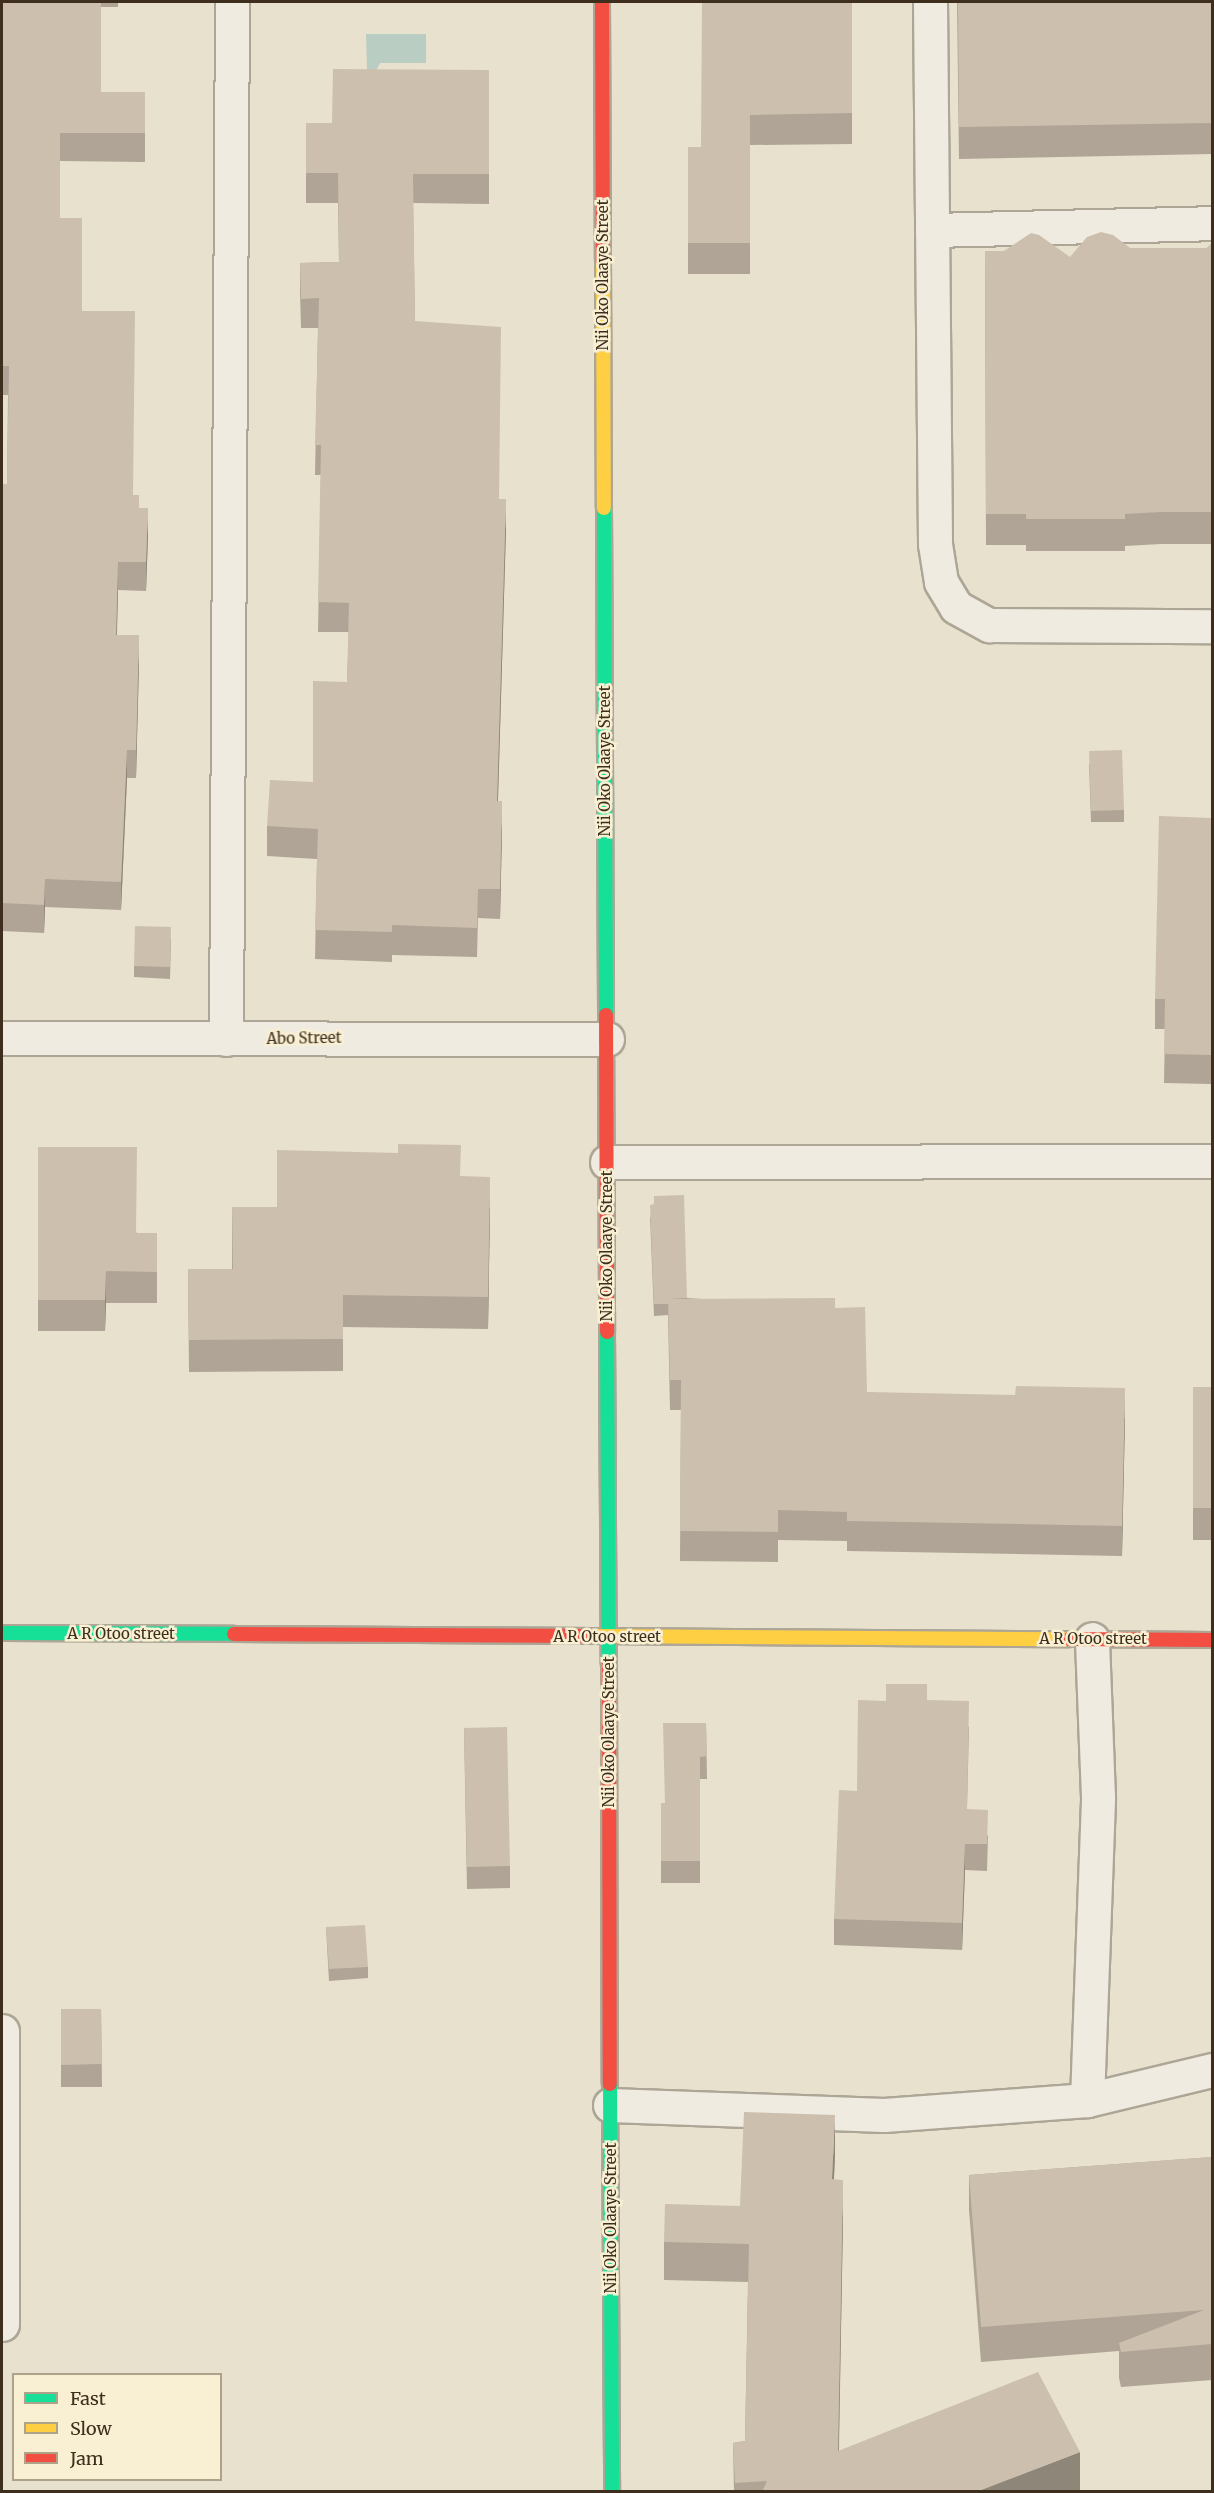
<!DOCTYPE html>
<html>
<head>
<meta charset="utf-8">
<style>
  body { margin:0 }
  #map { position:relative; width:1214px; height:2493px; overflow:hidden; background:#e8e1cd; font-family:Merriweather,serif }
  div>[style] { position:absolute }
  .water>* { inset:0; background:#b9cdc2 }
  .roads { filter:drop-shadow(2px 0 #ada696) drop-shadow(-2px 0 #ada696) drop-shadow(0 2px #ada696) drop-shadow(0 -2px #ada696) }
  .street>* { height:33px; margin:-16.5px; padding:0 16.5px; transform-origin:16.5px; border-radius:16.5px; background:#efebe0 }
  .fast>* { height:14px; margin:-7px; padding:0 7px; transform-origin:7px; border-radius:7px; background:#16e098 }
  .slow>* { height:14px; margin:-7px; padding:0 7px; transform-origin:7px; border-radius:7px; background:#ffcf43 }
  .jam>* { height:14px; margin:-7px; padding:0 7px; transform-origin:7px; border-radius:7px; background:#f24e42 }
  .wall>* { inset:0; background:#afa496 }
  .shaded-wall>* { inset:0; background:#8f867a }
  .building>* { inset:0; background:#ccbfae }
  span { translate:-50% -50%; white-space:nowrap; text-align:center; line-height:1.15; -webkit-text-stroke:5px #f9f0d3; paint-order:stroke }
  .street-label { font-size:15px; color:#3e2e1d }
  .frame { position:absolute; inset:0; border:3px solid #3e2e1d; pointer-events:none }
  .legend { position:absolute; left:12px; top:2373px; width:210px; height:108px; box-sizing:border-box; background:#f9f0d3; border:2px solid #aea28a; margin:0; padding:8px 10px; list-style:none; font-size:18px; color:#3e2e1d }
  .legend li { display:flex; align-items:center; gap:12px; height:30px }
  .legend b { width:30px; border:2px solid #aea28a }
</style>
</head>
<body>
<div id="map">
  <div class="water">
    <div style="clip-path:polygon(366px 34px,426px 34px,426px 63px,380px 63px,376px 71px,367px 70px)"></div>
  </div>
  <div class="roads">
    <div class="street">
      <div style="left:930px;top:2px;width:542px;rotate:89.47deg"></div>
      <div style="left:935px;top:544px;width:38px;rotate:81deg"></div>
      <div style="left:941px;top:582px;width:29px;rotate:59deg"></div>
      <div style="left:956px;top:607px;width:38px;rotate:29deg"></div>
      <div style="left:989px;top:625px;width:223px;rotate:0.3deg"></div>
      <div style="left:932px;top:230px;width:280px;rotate:-1.4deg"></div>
      <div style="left:2px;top:1038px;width:605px;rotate:0.09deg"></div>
      <div style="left:226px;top:1039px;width:1037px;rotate:-89.67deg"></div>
      <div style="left:607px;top:1162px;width:605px;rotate:-0.09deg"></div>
      <div style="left:2px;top:2031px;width:293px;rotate:90deg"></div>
      <div style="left:1087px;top:2100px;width:303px;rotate:-87.9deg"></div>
      <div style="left:1098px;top:1797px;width:158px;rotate:-92.2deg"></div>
      <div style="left:610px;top:2105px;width:274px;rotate:2.1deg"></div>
      <div style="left:884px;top:2115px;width:204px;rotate:-4.2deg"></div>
      <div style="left:1087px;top:2100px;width:129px;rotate:-13.5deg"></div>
    </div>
    <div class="fast">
      <div style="left:604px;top:508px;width:507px;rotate:89.77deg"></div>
      <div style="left:607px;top:1332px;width:332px;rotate:89.7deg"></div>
      <div style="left:2px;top:1633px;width:232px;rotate:0.2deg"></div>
      <div style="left:610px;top:2084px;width:408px;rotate:89.7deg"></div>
    </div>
    <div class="slow">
      <div style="left:603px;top:260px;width:248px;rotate:89.8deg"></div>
      <div style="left:594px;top:1636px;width:475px;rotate:0.4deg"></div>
    </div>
    <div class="jam">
      <div style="left:602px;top:2px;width:258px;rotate:89.8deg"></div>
      <div style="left:606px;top:1015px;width:317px;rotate:89.8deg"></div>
      <div style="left:234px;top:1634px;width:360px;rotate:0.3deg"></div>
      <div style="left:1069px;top:1639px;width:143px;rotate:0.4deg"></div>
      <div style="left:609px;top:1664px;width:420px;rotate:89.9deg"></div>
    </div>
  </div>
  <div class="wall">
    <div style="clip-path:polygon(2px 2px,118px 2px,118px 7px,101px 7px,101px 92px,145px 92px,145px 162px,60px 161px,60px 218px,82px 311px,133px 495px,139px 508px,148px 536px,146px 591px,118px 590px,117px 635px,139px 663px,136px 778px,127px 778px,121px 910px,45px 907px,44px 933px,2px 931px,2px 484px,7px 484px,8px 395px,2px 395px)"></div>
    <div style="clip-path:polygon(852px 2px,852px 144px,750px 145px,750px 274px,688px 274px,688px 147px,701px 147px)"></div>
    <div style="clip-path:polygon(957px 2px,1212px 2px,1212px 154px,959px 159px)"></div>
    <div style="clip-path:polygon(489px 70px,489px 204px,413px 203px,415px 321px,499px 499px,506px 529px,498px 801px,502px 831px,500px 919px,478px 918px,477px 957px,392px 955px,392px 962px,315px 959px,317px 859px,267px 856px,267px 826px,313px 782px,347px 682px,349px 632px,318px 632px,321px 475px,315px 475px,318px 328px,301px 328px,300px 293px,300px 263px,339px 262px,338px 203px,306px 203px,306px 123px,332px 123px)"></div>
    <div style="clip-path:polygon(1212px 243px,1212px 544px,1161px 544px,1125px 546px,1125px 551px,1026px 551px,1026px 545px,986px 545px,985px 251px,1070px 257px,1130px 248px,1207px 248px)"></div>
    <div style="clip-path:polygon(1089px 763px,1124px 810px,1124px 822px,1091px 822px)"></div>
    <div style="clip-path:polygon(1212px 818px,1212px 1084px,1164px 1083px,1165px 1029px,1155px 1029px,1155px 999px)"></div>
    <div style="clip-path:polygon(171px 938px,170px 979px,134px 977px,134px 966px)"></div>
    <div style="clip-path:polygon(38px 1147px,137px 1233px,157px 1233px,157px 1303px,106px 1303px,105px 1331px,38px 1331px)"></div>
    <div style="clip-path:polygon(461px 1176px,490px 1209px,488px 1329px,343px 1327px,343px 1371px,189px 1372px,188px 1269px,232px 1269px,232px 1207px,277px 1207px)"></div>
    <div style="clip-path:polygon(650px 1216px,687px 1298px,835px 1308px,867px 1392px,1125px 1418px,1122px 1556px,847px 1551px,847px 1541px,778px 1540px,778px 1562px,680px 1561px,681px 1410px,670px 1410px,668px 1315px,654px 1316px)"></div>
    <div style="clip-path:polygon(1193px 1387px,1212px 1387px,1212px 1540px,1193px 1540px)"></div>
    <div style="clip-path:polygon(927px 1700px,969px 1727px,967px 1809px,988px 1836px,987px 1871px,965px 1870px,962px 1950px,834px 1945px,834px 1919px,857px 1791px,886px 1701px)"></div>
    <div style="clip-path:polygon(706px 1723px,707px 1779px,700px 1779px,700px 1883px,661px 1883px,661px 1803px,665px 1803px)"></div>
    <div style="clip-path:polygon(464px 1728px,510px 1866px,510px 1888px,467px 1889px)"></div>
    <div style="clip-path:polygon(326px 1927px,368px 1967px,368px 1978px,329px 1981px)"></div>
    <div style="clip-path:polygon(61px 2009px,101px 2009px,102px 2087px,61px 2087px)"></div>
    <div style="clip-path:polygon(835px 2154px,834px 2180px,843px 2218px,839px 2451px,1080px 2490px,1077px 2492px,734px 2492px,733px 2443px,745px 2441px,748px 2282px,664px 2280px,664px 2242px,740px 2206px)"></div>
    <div style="clip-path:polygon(1212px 2157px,1212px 2380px,1121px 2387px,1119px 2378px,1119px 2351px,981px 2362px,969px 2210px,969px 2175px)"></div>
  </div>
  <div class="shaded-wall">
    <div style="clip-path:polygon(506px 499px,506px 529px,497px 831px,497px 801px)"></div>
    <div style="clip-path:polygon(148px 508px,148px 536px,146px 591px,146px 562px)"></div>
    <div style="clip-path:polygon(118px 562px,118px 590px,116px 663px,116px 635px)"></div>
    <div style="clip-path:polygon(139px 635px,139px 663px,136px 778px,136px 750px)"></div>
    <div style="clip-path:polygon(127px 750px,127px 778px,121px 910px,121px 882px)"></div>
    <div style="clip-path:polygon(502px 801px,502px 831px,500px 919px,500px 889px)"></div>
    <div style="clip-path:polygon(45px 879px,45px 907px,44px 933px,44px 905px)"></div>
    <div style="clip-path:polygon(490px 1177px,490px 1209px,488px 1329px,488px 1297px)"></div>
    <div style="clip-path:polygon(106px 1271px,106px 1303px,105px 1331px,105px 1300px)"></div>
    <div style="clip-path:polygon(1125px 1388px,1125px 1418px,1122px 1556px,1122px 1526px)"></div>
    <div style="clip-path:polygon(965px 1844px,965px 1870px,962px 1950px,962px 1923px)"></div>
    <div style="clip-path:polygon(835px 2115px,835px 2154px,832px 2218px,832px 2179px)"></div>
    <div style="clip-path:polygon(843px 2180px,843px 2218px,838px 2489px,838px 2451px)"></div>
    <div style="clip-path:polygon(1080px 2452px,1080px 2490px,1077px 2492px,976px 2492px)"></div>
  </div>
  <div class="building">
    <div style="clip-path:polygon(2px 2px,101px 2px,101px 92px,145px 92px,145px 133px,60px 133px,60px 218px,82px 218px,82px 311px,135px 311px,133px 495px,139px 495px,139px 508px,148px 508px,146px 562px,118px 562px,116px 635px,139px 635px,136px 750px,127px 750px,121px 882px,45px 879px,44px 905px,2px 903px,2px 484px,7px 484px,9px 366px,2px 366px)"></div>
    <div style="clip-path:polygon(702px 2px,852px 2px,852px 113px,750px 115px,750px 243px,688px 243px,688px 147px,701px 147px)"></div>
    <div style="clip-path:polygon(958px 2px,1212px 2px,1212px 123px,959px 127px)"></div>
    <div style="clip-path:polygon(333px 69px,489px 70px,489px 174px,413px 174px,415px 321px,501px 327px,499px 499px,506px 499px,497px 801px,502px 801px,500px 889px,478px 889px,477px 928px,392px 925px,392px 932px,315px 930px,318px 829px,267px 826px,270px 780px,313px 782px,313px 681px,347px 682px,349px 603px,318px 602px,321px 445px,315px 445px,319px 298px,301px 299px,300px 263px,339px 262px,338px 173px,306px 173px,306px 123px,332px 123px)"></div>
    <div style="clip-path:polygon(1101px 232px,1113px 235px,1130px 248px,1207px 248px,1212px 243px,1212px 512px,1161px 512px,1125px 514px,1125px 519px,1026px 519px,1026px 514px,986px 514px,985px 251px,1004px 251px,1031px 233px,1039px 235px,1070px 257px,1087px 237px)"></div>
    <div style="clip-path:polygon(1122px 750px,1124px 810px,1091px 811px,1089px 751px)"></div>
    <div style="clip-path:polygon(1159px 816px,1212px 818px,1212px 1055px,1164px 1054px,1165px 999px,1155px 999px)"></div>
    <div style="clip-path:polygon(135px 926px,171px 927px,170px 967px,134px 966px)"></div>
    <div style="clip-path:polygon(398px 1144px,461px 1145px,460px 1176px,490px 1177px,488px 1297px,343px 1295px,343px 1339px,189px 1340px,188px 1269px,233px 1269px,232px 1207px,277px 1207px,277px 1150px,398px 1153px)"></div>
    <div style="clip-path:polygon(38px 1147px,137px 1147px,136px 1233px,157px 1233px,157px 1272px,106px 1271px,105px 1300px,38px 1300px)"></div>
    <div style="clip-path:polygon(684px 1195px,687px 1298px,668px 1299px,668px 1304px,654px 1304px,650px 1205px,654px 1204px,654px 1196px)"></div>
    <div style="clip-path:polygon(835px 1298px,835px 1308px,865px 1307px,867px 1392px,1015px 1395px,1016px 1386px,1125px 1388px,1122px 1526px,847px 1521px,847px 1512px,778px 1510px,778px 1532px,680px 1531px,681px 1380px,670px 1380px,668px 1299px)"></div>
    <div style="clip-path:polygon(1193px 1387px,1212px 1387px,1212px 1508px,1193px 1508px)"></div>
    <div style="clip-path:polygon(886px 1684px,927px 1684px,927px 1700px,969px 1701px,967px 1809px,988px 1810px,987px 1844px,965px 1844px,962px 1923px,834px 1919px,839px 1790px,857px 1791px,858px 1700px,886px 1701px)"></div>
    <div style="clip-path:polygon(663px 1723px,706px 1723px,707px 1756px,700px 1757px,700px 1861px,661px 1861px,661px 1803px,665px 1803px)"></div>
    <div style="clip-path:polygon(507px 1727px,510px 1866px,467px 1867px,464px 1728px)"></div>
    <div style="clip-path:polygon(365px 1925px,368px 1967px,329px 1969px,326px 1927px)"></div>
    <div style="clip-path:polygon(61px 2009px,101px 2009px,102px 2064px,61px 2065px)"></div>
    <div style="clip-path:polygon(744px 2112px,835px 2115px,832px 2179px,843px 2180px,838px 2451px,1038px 2372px,1080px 2452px,976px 2492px,762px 2492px,767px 2481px,735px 2483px,733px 2443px,745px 2441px,749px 2244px,664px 2242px,665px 2204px,740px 2206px)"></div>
    <div style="clip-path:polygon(1212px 2157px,1212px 2344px,1121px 2352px,1119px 2343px,1204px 2310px,981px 2327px,969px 2175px)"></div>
  </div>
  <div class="street-label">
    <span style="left:603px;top:275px;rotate:-90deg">Nii Oko Olaaye Street</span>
    <span style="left:605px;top:761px;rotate:-90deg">Nii Oko Olaaye Street</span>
    <span style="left:304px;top:1038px;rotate:-1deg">Abo Street</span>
    <span style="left:607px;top:1246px;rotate:-90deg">Nii Oko Olaaye Street</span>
    <span style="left:121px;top:1634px">A R Otoo street</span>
    <span style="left:607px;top:1637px">A R Otoo street</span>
    <span style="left:1093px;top:1639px">A R Otoo street</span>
    <span style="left:609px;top:1732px;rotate:-90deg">Nii Oko Olaaye Street</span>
    <span style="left:611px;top:2218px;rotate:-90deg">Nii Oko Olaaye Street</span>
  </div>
  <div class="frame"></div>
  <ul class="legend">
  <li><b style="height:8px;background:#16e098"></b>Fast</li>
  <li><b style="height:8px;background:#ffcf43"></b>Slow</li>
  <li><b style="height:8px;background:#f24e42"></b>Jam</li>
  </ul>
</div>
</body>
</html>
